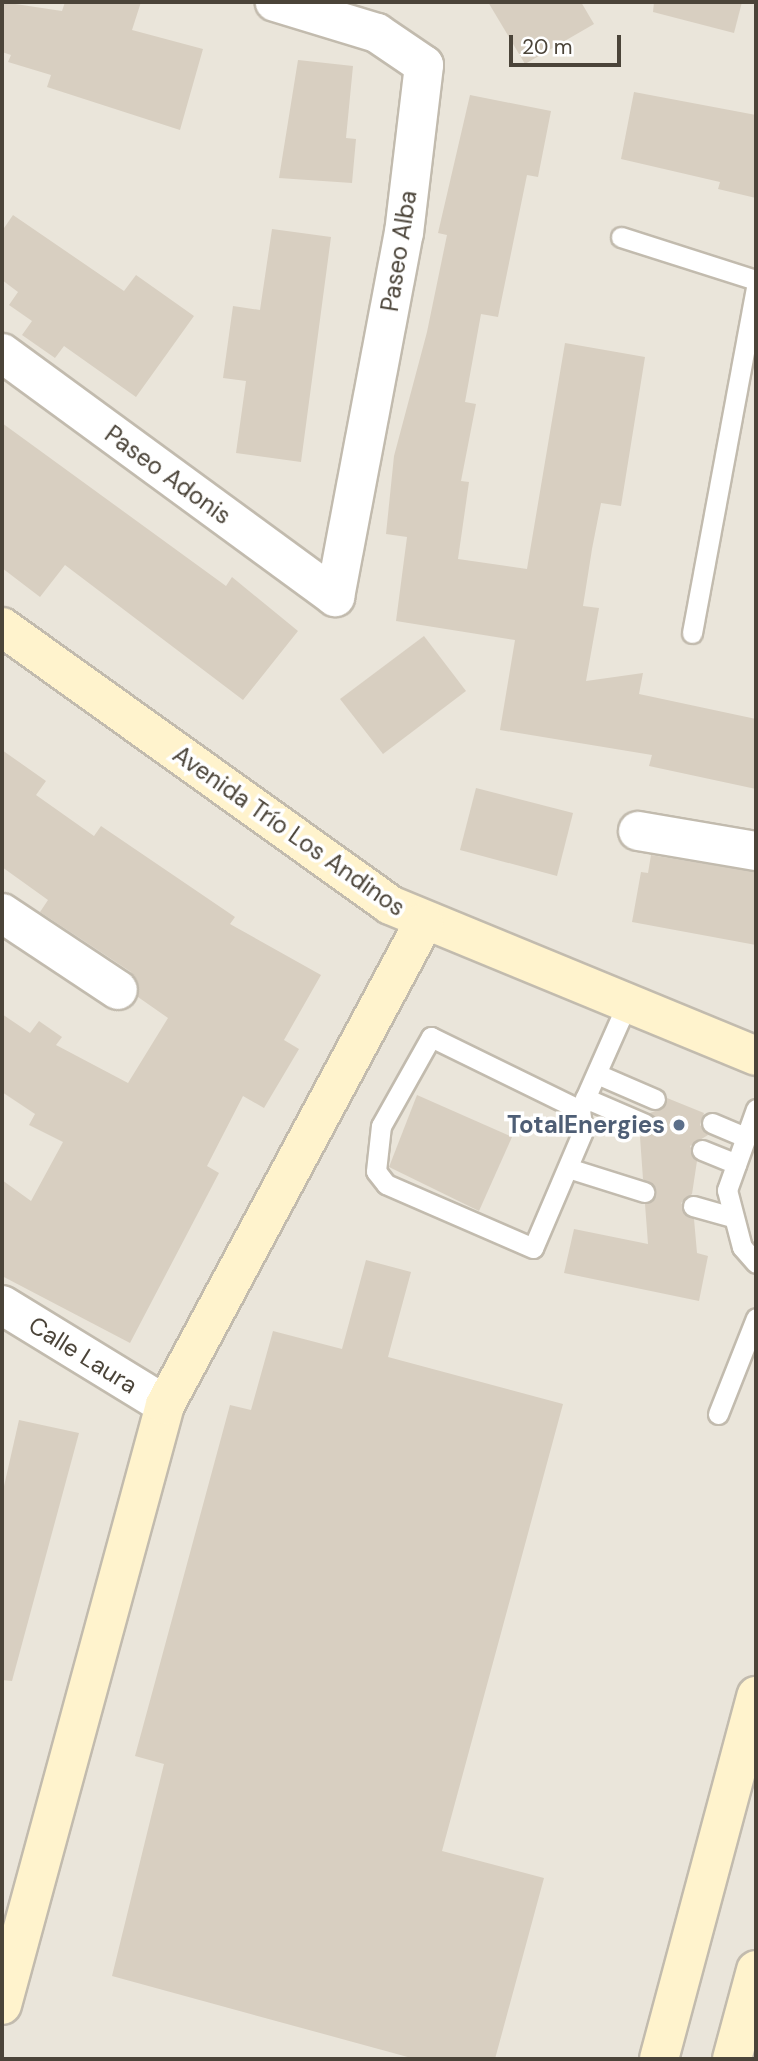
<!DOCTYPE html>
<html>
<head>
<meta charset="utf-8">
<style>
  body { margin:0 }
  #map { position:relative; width:758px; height:2061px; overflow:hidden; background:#f6f3ec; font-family:"DM Sans",sans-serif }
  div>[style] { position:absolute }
  .residential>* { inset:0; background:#eae5da }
  .building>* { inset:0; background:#d8cfc1 }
  .roads { filter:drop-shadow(2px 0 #c2bbae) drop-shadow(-2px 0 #c2bbae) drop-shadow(0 2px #c2bbae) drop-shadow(0 -2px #c2bbae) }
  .lane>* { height:19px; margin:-9.5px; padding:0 9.5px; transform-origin:9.5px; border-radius:9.5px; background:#fff }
  .street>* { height:38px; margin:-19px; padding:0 19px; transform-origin:19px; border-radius:19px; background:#fff }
  .secondary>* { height:38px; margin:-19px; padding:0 19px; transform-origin:19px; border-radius:19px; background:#fff3cd }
  .dots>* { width:19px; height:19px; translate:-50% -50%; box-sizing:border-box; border:4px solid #fff; border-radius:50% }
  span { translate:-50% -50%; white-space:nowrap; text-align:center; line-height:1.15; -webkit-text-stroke:7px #fff; paint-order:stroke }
  .street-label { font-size:24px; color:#4b4439 }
  .service-label { font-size:24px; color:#4e5e75; font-weight:700 }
  .right { translate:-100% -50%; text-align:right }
  .frame { position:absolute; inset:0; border:4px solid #4b4439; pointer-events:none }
  .scale { position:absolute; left:509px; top:35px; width:112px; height:32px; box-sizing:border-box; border:4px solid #4b4439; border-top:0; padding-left:9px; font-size:21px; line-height:24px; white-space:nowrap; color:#4b4439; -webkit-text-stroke:5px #fff; paint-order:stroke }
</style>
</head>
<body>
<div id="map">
  <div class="residential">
    <div style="clip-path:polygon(2px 2px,756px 2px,756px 2059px,2px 2059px)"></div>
  </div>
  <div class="building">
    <div style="clip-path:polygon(2px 2px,62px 11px,65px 2px,141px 2px,132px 30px,203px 49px,180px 130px,47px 87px,51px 75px,8px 62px,11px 55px,2px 52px)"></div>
    <div style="clip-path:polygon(488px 2px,581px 2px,594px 24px,525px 64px)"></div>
    <div style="clip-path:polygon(654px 2px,742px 2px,734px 33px,653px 12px)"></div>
    <div style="clip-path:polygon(298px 60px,353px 66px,346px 138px,356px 139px,352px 183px,279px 178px)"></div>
    <div style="clip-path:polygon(634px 92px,756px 115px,756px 198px,718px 189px,720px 182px,621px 159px)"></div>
    <div style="clip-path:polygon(470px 95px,551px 111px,538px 177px,527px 175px,498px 317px,481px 314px,465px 402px,476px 404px,461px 481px,469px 482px,458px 559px,527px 569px,565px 343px,645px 357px,621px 506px,601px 503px,592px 549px,583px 606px,599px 608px,586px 681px,643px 673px,639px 694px,756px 719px,756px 789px,649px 766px,652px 755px,500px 730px,515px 640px,396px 621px,407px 537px,386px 534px,394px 456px,427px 332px,447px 235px,438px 233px)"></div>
    <div style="clip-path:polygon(13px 215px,124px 291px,136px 275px,194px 316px,136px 397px,64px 346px,55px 358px,22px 335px,32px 321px,9px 305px,18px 292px,2px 280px,2px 231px)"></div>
    <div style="clip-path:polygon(272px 229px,331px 237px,301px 462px,236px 453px,246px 381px,223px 378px,233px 306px,260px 310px)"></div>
    <div style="clip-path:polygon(2px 423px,226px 586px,232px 577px,298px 631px,243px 700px,65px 565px,40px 597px,2px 568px)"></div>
    <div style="clip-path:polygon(424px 636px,466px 691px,383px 754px,340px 699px)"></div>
    <div style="clip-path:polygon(2px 750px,46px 781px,36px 795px,94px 836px,101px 826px,235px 917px,230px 924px,321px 975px,284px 1040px,299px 1049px,264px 1108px,243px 1096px,207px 1166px,219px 1173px,130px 1343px,2px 1276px,2px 1180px,31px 1201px,63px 1142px,29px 1125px,35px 1114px,2px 1092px,2px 1014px,30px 1033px,39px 1021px,62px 1037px,56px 1045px,128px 1083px,168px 1018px,138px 997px,131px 972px,40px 912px,48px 900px,2px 867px)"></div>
    <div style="clip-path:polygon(476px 788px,573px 813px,557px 876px,460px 850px)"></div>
    <div style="clip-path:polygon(651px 855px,756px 872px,756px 945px,632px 922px,641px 872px,648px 873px)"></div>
    <div style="clip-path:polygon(417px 1095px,512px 1137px,479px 1211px,389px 1167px)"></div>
    <div style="clip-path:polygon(667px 1098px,704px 1113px,700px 1125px,708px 1135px,690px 1146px,697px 1161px,692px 1194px,681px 1203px,694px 1219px,697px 1253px,708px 1256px,699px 1301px,564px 1273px,574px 1229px,648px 1244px,645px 1204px,656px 1190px,643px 1179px,640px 1137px,656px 1129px,650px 1113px,663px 1108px)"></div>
    <div style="clip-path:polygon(366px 1260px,411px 1272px,388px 1357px,563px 1404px,442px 1851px,544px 1878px,495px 2059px,415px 2059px,112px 1976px,164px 1764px,135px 1756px,230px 1405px,251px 1410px,273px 1331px,342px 1349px)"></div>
    <div style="clip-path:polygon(19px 1420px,79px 1433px,12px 1681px,2px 1680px,2px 1495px)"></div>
  </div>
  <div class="roads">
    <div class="lane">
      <div style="left:621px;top:237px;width:142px;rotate:17.7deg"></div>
      <div style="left:692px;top:633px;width:352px;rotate:-79.5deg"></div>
      <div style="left:597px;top:1074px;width:63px;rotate:23.3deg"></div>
      <div style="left:585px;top:1098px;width:65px;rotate:23.4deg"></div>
      <div style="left:756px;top:1109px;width:86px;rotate:109.7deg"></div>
      <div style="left:727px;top:1190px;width:59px;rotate:75.3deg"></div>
      <div style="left:742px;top:1247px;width:21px;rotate:49deg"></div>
      <div style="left:580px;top:1110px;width:21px;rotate:82deg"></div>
      <div style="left:583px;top:1131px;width:127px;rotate:113.1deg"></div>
      <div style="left:533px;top:1248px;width:160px;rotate:-156.5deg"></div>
      <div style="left:386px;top:1184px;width:16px;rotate:-128deg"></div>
      <div style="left:376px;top:1171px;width:45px;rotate:-83.7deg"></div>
      <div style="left:381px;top:1126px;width:102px;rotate:-60.7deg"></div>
      <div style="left:431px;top:1037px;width:166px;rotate:26.1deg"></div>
      <div style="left:580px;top:1110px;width:116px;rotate:-66.1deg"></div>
      <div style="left:712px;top:1123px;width:36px;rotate:23deg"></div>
      <div style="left:702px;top:1150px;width:37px;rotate:22deg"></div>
      <div style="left:568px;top:1168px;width:80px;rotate:17.5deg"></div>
      <div style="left:693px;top:1206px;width:41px;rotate:15.8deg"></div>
      <div style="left:718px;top:1414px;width:103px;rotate:-68.4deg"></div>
    </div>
    <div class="street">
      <div style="left:2px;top:353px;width:413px;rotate:36.2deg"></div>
      <div style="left:335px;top:597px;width:370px;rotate:-79.3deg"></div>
      <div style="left:404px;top:233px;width:169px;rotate:-83.2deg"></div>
      <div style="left:424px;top:65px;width:57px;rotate:-145.8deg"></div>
      <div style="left:377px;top:33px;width:107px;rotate:-163.1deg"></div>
      <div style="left:638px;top:831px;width:120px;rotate:9.6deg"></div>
      <div style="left:2px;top:913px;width:139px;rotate:33.6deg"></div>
      <div style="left:2px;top:1305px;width:191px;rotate:31.5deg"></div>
    </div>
    <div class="secondary">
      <div style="left:2px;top:627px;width:477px;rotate:35.6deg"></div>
      <div style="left:390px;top:905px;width:396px;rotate:22.4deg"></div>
      <div style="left:2px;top:2005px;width:622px;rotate:-74.8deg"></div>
      <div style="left:165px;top:1405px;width:548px;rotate:-61.8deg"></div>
      <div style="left:659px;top:2059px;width:376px;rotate:-75deg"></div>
      <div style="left:732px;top:2059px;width:92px;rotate:-74.9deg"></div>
    </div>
  </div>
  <div class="dots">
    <div style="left:679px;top:1125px;background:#5c6f8a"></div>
  </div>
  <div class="street-label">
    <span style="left:399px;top:251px;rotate:-81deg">Paseo Alba</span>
    <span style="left:168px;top:475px;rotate:36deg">Paseo Adonis</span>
    <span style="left:289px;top:831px;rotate:35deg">Avenida Trío Los Andinos</span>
    <span style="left:83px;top:1355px;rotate:32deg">Calle Laura</span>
  </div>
  <div class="service-label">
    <span class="right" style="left:665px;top:1125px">TotalEnergies</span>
  </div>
  <div class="frame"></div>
  <div class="scale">20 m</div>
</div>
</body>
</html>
